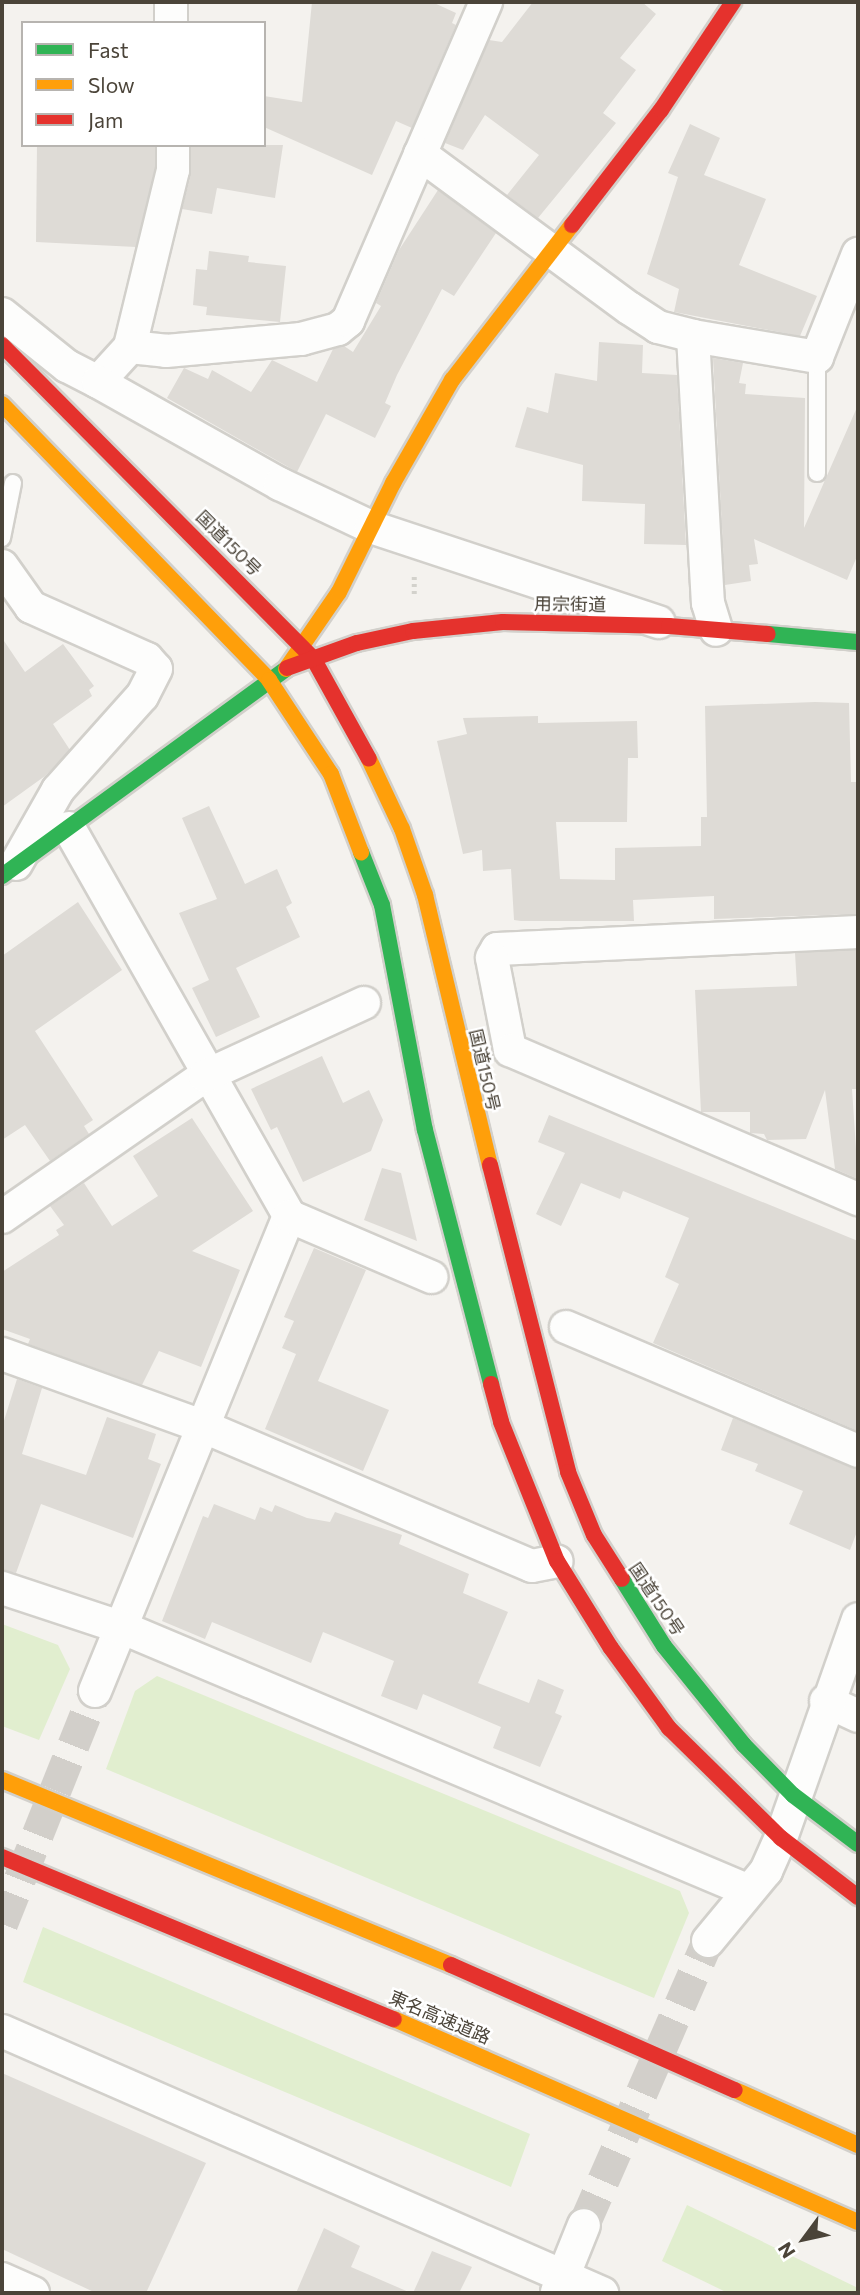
<!DOCTYPE html>
<html>
<head>
<meta charset="utf-8">
<style>
  body { margin:0 }
  #map { position:relative; width:860px; height:2295px; overflow:hidden; background:#f4f2ee; font-family:Commissioner,"Noto Sans JP",sans-serif }
  div>[style] { position:absolute }
  .green>* { inset:0; background:#e1eecf }
  .building>* { inset:0; background:#dedbd6 }
  .street-tunnel>* { height:32px; margin-top:-16px; transform-origin:0; background:repeating-linear-gradient(90deg,#d2cfca 0 32px,transparent 0 48px) }
  .path>* { height:4.5px; margin-top:-2.25px; transform-origin:0; background:repeating-linear-gradient(90deg,#d3d2cc 0 3.5px,transparent 0 7px) }
  .roads { filter:drop-shadow(2px 0 #d2d0cb) drop-shadow(-2px 0 #d2d0cb) drop-shadow(0 2px #d2d0cb) drop-shadow(0 -2px #d2d0cb) }
  .lane>* { height:16px; margin:-8px; padding:0 8px; transform-origin:8px; border-radius:8px; background:#fdfdfc }
  .street>* { height:32px; margin:-16px; padding:0 16px; transform-origin:16px; border-radius:16px; background:#fdfdfc }
  .fast>* { height:16px; margin:-8px; padding:0 8px; transform-origin:8px; border-radius:8px; background:#30b455 }
  .slow>* { height:16px; margin:-8px; padding:0 8px; transform-origin:8px; border-radius:8px; background:#ff9f0a }
  .jam>* { height:16px; margin:-8px; padding:0 8px; transform-origin:8px; border-radius:8px; background:#e5322d }
  span { translate:-50% -50%; white-space:nowrap; text-align:center; line-height:1.15; -webkit-text-stroke:5px #fff; paint-order:stroke }
  .street-label { font-size:18px; color:#4b4439 }
  .frame { position:absolute; inset:0; border:4px solid #4b4439; pointer-events:none }
  .legend { position:absolute; left:21px; top:21px; width:245px; height:126px; box-sizing:border-box; background:#fff; border:2px solid #b7b4b0; margin:0; padding:9px 12px; list-style:none; font-size:21px; color:#4b4439 }
  .legend li { display:flex; align-items:center; gap:14px; height:35px }
  .legend b { width:35px; border:2px solid #b7b4b0 }
  .north { position:absolute; left:769px; top:2204px; width:70px; height:70px; -webkit-text-stroke:5px #fff; paint-order:stroke; rotate:237deg; font-size:19px; font-weight:700; line-height:28px; text-align:center; color:#4b4439 }
  .north::after { content:''; display:block; margin:auto; width:24px; height:32px; background:#4b4439; clip-path:polygon(50% 0,100% 100%,50% 72%,0 100%) }
</style>
</head>
<body>
<div id="map">
  <div class="green">
    <div style="clip-path:polygon(2px 1624px,58px 1645px,70px 1669px,39px 1740px,2px 1726px)"></div>
    <div style="clip-path:polygon(157px 1676px,680px 1891px,689px 1913px,654px 1998px,106px 1769px,135px 1691px)"></div>
    <div style="clip-path:polygon(43px 1927px,530px 2134px,511px 2187px,23px 1982px)"></div>
    <div style="clip-path:polygon(687px 2205px,858px 2288px,858px 2293px,728px 2293px,662px 2261px)"></div>
  </div>
  <div class="building">
    <div style="clip-path:polygon(312px 2px,432px 2px,456px 13px,452px 23px,456px 25px,412px 128px,396px 121px,372px 175px,264px 127px,264px 96px,302px 102px)"></div>
    <div style="clip-path:polygon(533px 2px,642px 2px,656px 14px,620px 58px,636px 70px,603px 113px,616px 123px,538px 218px,507px 195px,539px 155px,485px 115px,463px 150px,445px 143px,489px 40px,502px 42px)"></div>
    <div style="clip-path:polygon(690px 124px,720px 138px,704px 175px,766px 199px,739px 265px,817px 296px,800px 336px,674px 312px,679px 289px,647px 274px,678px 177px,668px 173px)"></div>
    <div style="clip-path:polygon(37px 145px,155px 145px,155px 168px,136px 247px,36px 242px)"></div>
    <div style="clip-path:polygon(191px 145px,283px 145px,275px 198px,217px 188px,212px 214px,182px 209px,191px 174px)"></div>
    <div style="clip-path:polygon(438px 190px,496px 233px,454px 296px,442px 289px,397px 375px,385px 403px,391px 406px,375px 438px,326px 414px,297px 472px,167px 398px,184px 368px,208px 379px,212px 370px,251px 392px,272px 360px,317px 382px,333px 349px,344px 346px,353px 352px,381px 306px,376px 303px,399px 250px)"></div>
    <div style="clip-path:polygon(209px 251px,249px 256px,248px 262px,286px 266px,280px 322px,206px 315px,207px 307px,193px 305px,196px 269px,207px 270px)"></div>
    <div style="clip-path:polygon(599px 342px,643px 345px,642px 373px,677px 375px,686px 545px,644px 544px,645px 504px,582px 501px,583px 465px,515px 447px,527px 407px,548px 413px,555px 373px,597px 381px)"></div>
    <div style="clip-path:polygon(713px 358px,743px 363px,739px 383px,746px 384px,745px 394px,805px 398px,804px 528px,858px 405px,858px 554px,847px 580px,754px 539px,758px 564px,749px 565px,751px 581px,725px 585px)"></div>
    <div style="clip-path:polygon(2px 638px,25px 672px,63px 644px,94px 686px,89px 690px,92px 696px,53px 724px,70px 750px,45px 776px,2px 807px)"></div>
    <div style="clip-path:polygon(815px 702px,849px 703px,851px 782px,858px 782px,858px 914px,714px 919px,714px 896px,633px 900px,634px 921px,521px 921px,514px 920px,511px 869px,483px 871px,482px 850px,463px 854px,437px 741px,467px 734px,463px 718px,538px 716px,538px 723px,637px 721px,638px 758px,628px 758px,627px 822px,556px 822px,560px 879px,615px 880px,615px 848px,701px 846px,701px 817px,707px 817px,705px 706px)"></div>
    <div style="clip-path:polygon(209px 806px,245px 884px,277px 869px,292px 903px,286px 907px,300px 937px,236px 968px,260px 1017px,216px 1037px,192px 988px,209px 980px,179px 913px,217px 899px,182px 818px)"></div>
    <div style="clip-path:polygon(78px 902px,122px 970px,35px 1031px,93px 1120px,84px 1126px,89px 1134px,50px 1161px,25px 1125px,2px 1140px,2px 956px)"></div>
    <div style="clip-path:polygon(858px 950px,858px 1089px,852px 1089px,858px 1179px,835px 1169px,825px 1090px,806px 1139px,767px 1140px,764px 1134px,750px 1133px,750px 1112px,701px 1112px,695px 990px,797px 986px,795px 953px)"></div>
    <div style="clip-path:polygon(322px 1056px,343px 1103px,369px 1090px,383px 1120px,371px 1151px,303px 1182px,277px 1127px,271px 1130px,251px 1089px)"></div>
    <div style="clip-path:polygon(549px 1115px,858px 1241px,858px 1431px,653px 1343px,679px 1284px,665px 1277px,689px 1218px,623px 1191px,620px 1199px,581px 1183px,561px 1226px,536px 1214px,565px 1153px,538px 1142px)"></div>
    <div style="clip-path:polygon(192px 1118px,253px 1211px,192px 1251px,240px 1270px,201px 1367px,159px 1351px,142px 1385px,28px 1344px,30px 1339px,2px 1329px,2px 1272px,59px 1235px,56px 1230px,64px 1225px,50px 1206px,84px 1183px,112px 1226px,158px 1196px,133px 1156px)"></div>
    <div style="clip-path:polygon(382px 1168px,401px 1173px,417px 1241px,364px 1220px)"></div>
    <div style="clip-path:polygon(314px 1248px,366px 1270px,318px 1381px,389px 1410px,363px 1471px,265px 1429px,296px 1354px,282px 1348px,294px 1321px,284px 1317px)"></div>
    <div style="clip-path:polygon(17px 1379px,42px 1388px,22px 1454px,86px 1475px,107px 1417px,156px 1434px,148px 1459px,161px 1464px,133px 1538px,41px 1504px,16px 1573px,2px 1570px,2px 1427px)"></div>
    <div style="clip-path:polygon(733px 1418px,858px 1469px,858px 1529px,850px 1550px,789px 1524px,803px 1491px,755px 1471px,758px 1464px,721px 1450px)"></div>
    <div style="clip-path:polygon(214px 1504px,255px 1520px,260px 1507px,272px 1512px,275px 1505px,307px 1518px,330px 1522px,335px 1512px,402px 1535px,399px 1544px,469px 1574px,463px 1593px,508px 1612px,478px 1683px,529px 1703px,538px 1679px,564px 1690px,555px 1713px,562px 1716px,540px 1767px,493px 1748px,501px 1727px,423px 1694px,417px 1710px,381px 1696px,394px 1661px,323px 1632px,311px 1663px,212px 1622px,205px 1639px,162px 1621px,203px 1516px,208px 1518px)"></div>
    <div style="clip-path:polygon(2px 2073px,206px 2163px,146px 2293px,96px 2293px,2px 2249px)"></div>
    <div style="clip-path:polygon(324px 2228px,360px 2246px,351px 2267px,411px 2293px,296px 2293px)"></div>
    <div style="clip-path:polygon(432px 2251px,472px 2267px,459px 2293px,413px 2293px)"></div>
  </div>
  <div class="street-tunnel">
    <div style="left:2px;top:1924px;width:251px;rotate:-68.2deg"></div>
    <div style="left:584px;top:2225px;width:310px;rotate:-66.4deg"></div>
  </div>
  <div class="path">
    <div style="left:414px;top:594px;width:19px;rotate:-90deg"></div>
  </div>
  <div class="roads">
    <div class="lane">
      <div style="left:817px;top:357px;width:116px;rotate:90deg"></div>
      <div style="left:2px;top:538px;width:56px;rotate:-78.7deg"></div>
    </div>
    <div class="street">
      <div style="left:171px;top:2px;width:21px;rotate:90deg"></div>
      <div style="left:173px;top:145px;width:25px;rotate:90deg"></div>
      <div style="left:173px;top:170px;width:182px;rotate:103.7deg"></div>
      <div style="left:130px;top:347px;width:36px;rotate:6deg"></div>
      <div style="left:166px;top:351px;width:136px;rotate:-5.1deg"></div>
      <div style="left:301px;top:339px;width:38px;rotate:-15deg"></div>
      <div style="left:338px;top:329px;width:13px;rotate:-39deg"></div>
      <div style="left:348px;top:321px;width:348px;rotate:-66.6deg"></div>
      <div style="left:420px;top:154px;width:260px;rotate:36.4deg"></div>
      <div style="left:629px;top:308px;width:35px;rotate:33deg"></div>
      <div style="left:658px;top:327px;width:36px;rotate:14deg"></div>
      <div style="left:693px;top:336px;width:126px;rotate:9.6deg"></div>
      <div style="left:817px;top:357px;width:111px;rotate:-68.3deg"></div>
      <div style="left:2px;top:314px;width:83px;rotate:38.7deg"></div>
      <div style="left:67px;top:366px;width:35px;rotate:27deg"></div>
      <div style="left:693px;top:336px;width:267px;rotate:86.8deg"></div>
      <div style="left:708px;top:603px;width:28px;rotate:73deg"></div>
      <div style="left:130px;top:347px;width:47px;rotate:132.4deg"></div>
      <div style="left:98px;top:382px;width:209px;rotate:29.3deg"></div>
      <div style="left:280px;top:484px;width:101px;rotate:25.3deg"></div>
      <div style="left:371px;top:527px;width:303px;rotate:18.3deg"></div>
      <div style="left:2px;top:566px;width:50px;rotate:54.7deg"></div>
      <div style="left:31px;top:607px;width:127px;rotate:24.1deg"></div>
      <div style="left:147px;top:659px;width:13px;rotate:48deg"></div>
      <div style="left:156px;top:669px;width:30px;rotate:117deg"></div>
      <div style="left:142px;top:696px;width:126px;rotate:131.8deg"></div>
      <div style="left:58px;top:790px;width:85px;rotate:119.6deg"></div>
      <div style="left:69px;top:828px;width:446px;rotate:60.4deg"></div>
      <div style="left:289px;top:1216px;width:513px;rotate:112.22deg"></div>
      <div style="left:858px;top:932px;width:361px;rotate:177.3deg"></div>
      <div style="left:497px;top:949px;width:10px;rotate:119deg"></div>
      <div style="left:492px;top:958px;width:94px;rotate:78.9deg"></div>
      <div style="left:510px;top:1050px;width:379px;rotate:23.2deg"></div>
      <div style="left:289px;top:1216px;width:155px;rotate:23.2deg"></div>
      <div style="left:2px;top:1217px;width:247px;rotate:-34.8deg"></div>
      <div style="left:205px;top:1076px;width:175px;rotate:-24.7deg"></div>
      <div style="left:566px;top:1327px;width:317px;rotate:23deg"></div>
      <div style="left:2px;top:1354px;width:213px;rotate:19.8deg"></div>
      <div style="left:202px;top:1426px;width:358px;rotate:23deg"></div>
      <div style="left:532px;top:1566px;width:25px;rotate:-11deg"></div>
      <div style="left:2px;top:1588px;width:127px;rotate:18.3deg"></div>
      <div style="left:123px;top:1628px;width:677px;rotate:22.78deg"></div>
      <div style="left:826px;top:1701px;width:35px;rotate:25deg"></div>
      <div style="left:708px;top:1941px;width:91px;rotate:-50.4deg"></div>
      <div style="left:766px;top:1871px;width:36px;rotate:-66deg"></div>
      <div style="left:781px;top:1838px;width:232px;rotate:-70.6deg"></div>
      <div style="left:2px;top:2031px;width:655px;rotate:23.59deg"></div>
      <div style="left:2px;top:2279px;width:34px;rotate:24deg"></div>
      <div style="left:557px;top:2292px;width:72px;rotate:-68.1deg"></div>
    </div>
    <div class="fast">
      <div style="left:768px;top:634px;width:90px;rotate:5.1deg"></div>
      <div style="left:361px;top:852px;width:57px;rotate:68.4deg"></div>
      <div style="left:382px;top:905px;width:229px;rotate:79.2deg"></div>
      <div style="left:425px;top:1130px;width:262px;rotate:75.4deg"></div>
      <div style="left:2px;top:876px;width:351px;rotate:-36.1deg"></div>
      <div style="left:622px;top:1579px;width:79px;rotate:57.9deg"></div>
      <div style="left:664px;top:1646px;width:127px;rotate:51.1deg"></div>
      <div style="left:744px;top:1745px;width:70px;rotate:45.6deg"></div>
      <div style="left:793px;top:1795px;width:81px;rotate:37deg"></div>
    </div>
    <div class="slow">
      <div style="left:2px;top:404px;width:384px;rotate:45.9deg"></div>
      <div style="left:269px;top:680px;width:113px;rotate:56.6deg"></div>
      <div style="left:331px;top:774px;width:84px;rotate:69deg"></div>
      <div style="left:286px;top:669px;width:93px;rotate:-55.5deg"></div>
      <div style="left:339px;top:592px;width:122px;rotate:-63.6deg"></div>
      <div style="left:393px;top:483px;width:119px;rotate:-60.2deg"></div>
      <div style="left:452px;top:380px;width:196px;rotate:-52.3deg"></div>
      <div style="left:369px;top:759px;width:77px;rotate:64.8deg"></div>
      <div style="left:402px;top:829px;width:70px;rotate:70.8deg"></div>
      <div style="left:425px;top:895px;width:278px;rotate:76.5deg"></div>
      <div style="left:2px;top:1780px;width:486px;rotate:22.4deg"></div>
      <div style="left:394px;top:2019px;width:506px;rotate:23.63deg"></div>
      <div style="left:735px;top:2090px;width:135px;rotate:24.1deg"></div>
    </div>
    <div class="jam">
      <div style="left:572px;top:225px;width:145px;rotate:-52.3deg"></div>
      <div style="left:661px;top:110px;width:130px;rotate:-56.3deg"></div>
      <div style="left:2px;top:345px;width:441px;rotate:45.2deg"></div>
      <div style="left:313px;top:658px;width:115px;rotate:61deg"></div>
      <div style="left:287px;top:668px;width:74px;rotate:-19.7deg"></div>
      <div style="left:357px;top:643px;width:57px;rotate:-12.1deg"></div>
      <div style="left:413px;top:631px;width:90px;rotate:-5.7deg"></div>
      <div style="left:503px;top:622px;width:166px;rotate:1.4deg"></div>
      <div style="left:669px;top:626px;width:99px;rotate:4.6deg"></div>
      <div style="left:490px;top:1165px;width:317px;rotate:75.7deg"></div>
      <div style="left:568px;top:1472px;width:68px;rotate:67.6deg"></div>
      <div style="left:594px;top:1535px;width:52px;rotate:57.5deg"></div>
      <div style="left:491px;top:1384px;width:39px;rotate:75deg"></div>
      <div style="left:501px;top:1422px;width:150px;rotate:68.1deg"></div>
      <div style="left:557px;top:1561px;width:102px;rotate:58.2deg"></div>
      <div style="left:611px;top:1648px;width:99px;rotate:54.1deg"></div>
      <div style="left:669px;top:1728px;width:157px;rotate:44.5deg"></div>
      <div style="left:781px;top:1838px;width:97px;rotate:37.5deg"></div>
      <div style="left:2px;top:1857px;width:424px;rotate:22.5deg"></div>
      <div style="left:451px;top:1965px;width:310px;rotate:23.8deg"></div>
    </div>
  </div>
  <div class="street-label">
    <span style="left:229px;top:543px;rotate:45deg">国道150号</span>
    <span style="left:570px;top:604px;rotate:1deg">用宗街道</span>
    <span style="left:485px;top:1070px;rotate:77deg">国道150号</span>
    <span style="left:657px;top:1599px;rotate:56deg">国道150号</span>
    <span style="left:440px;top:2017px;rotate:23deg">東名高速道路</span>
  </div>
  <div class="frame"></div>
  <ul class="legend">
  <li><b style="height:9px;background:#30b455"></b>Fast</li>
  <li><b style="height:9px;background:#ff9f0a"></b>Slow</li>
  <li><b style="height:9px;background:#e5322d"></b>Jam</li>
  </ul>
  <div class="north">N</div>
</div>
</body>
</html>
